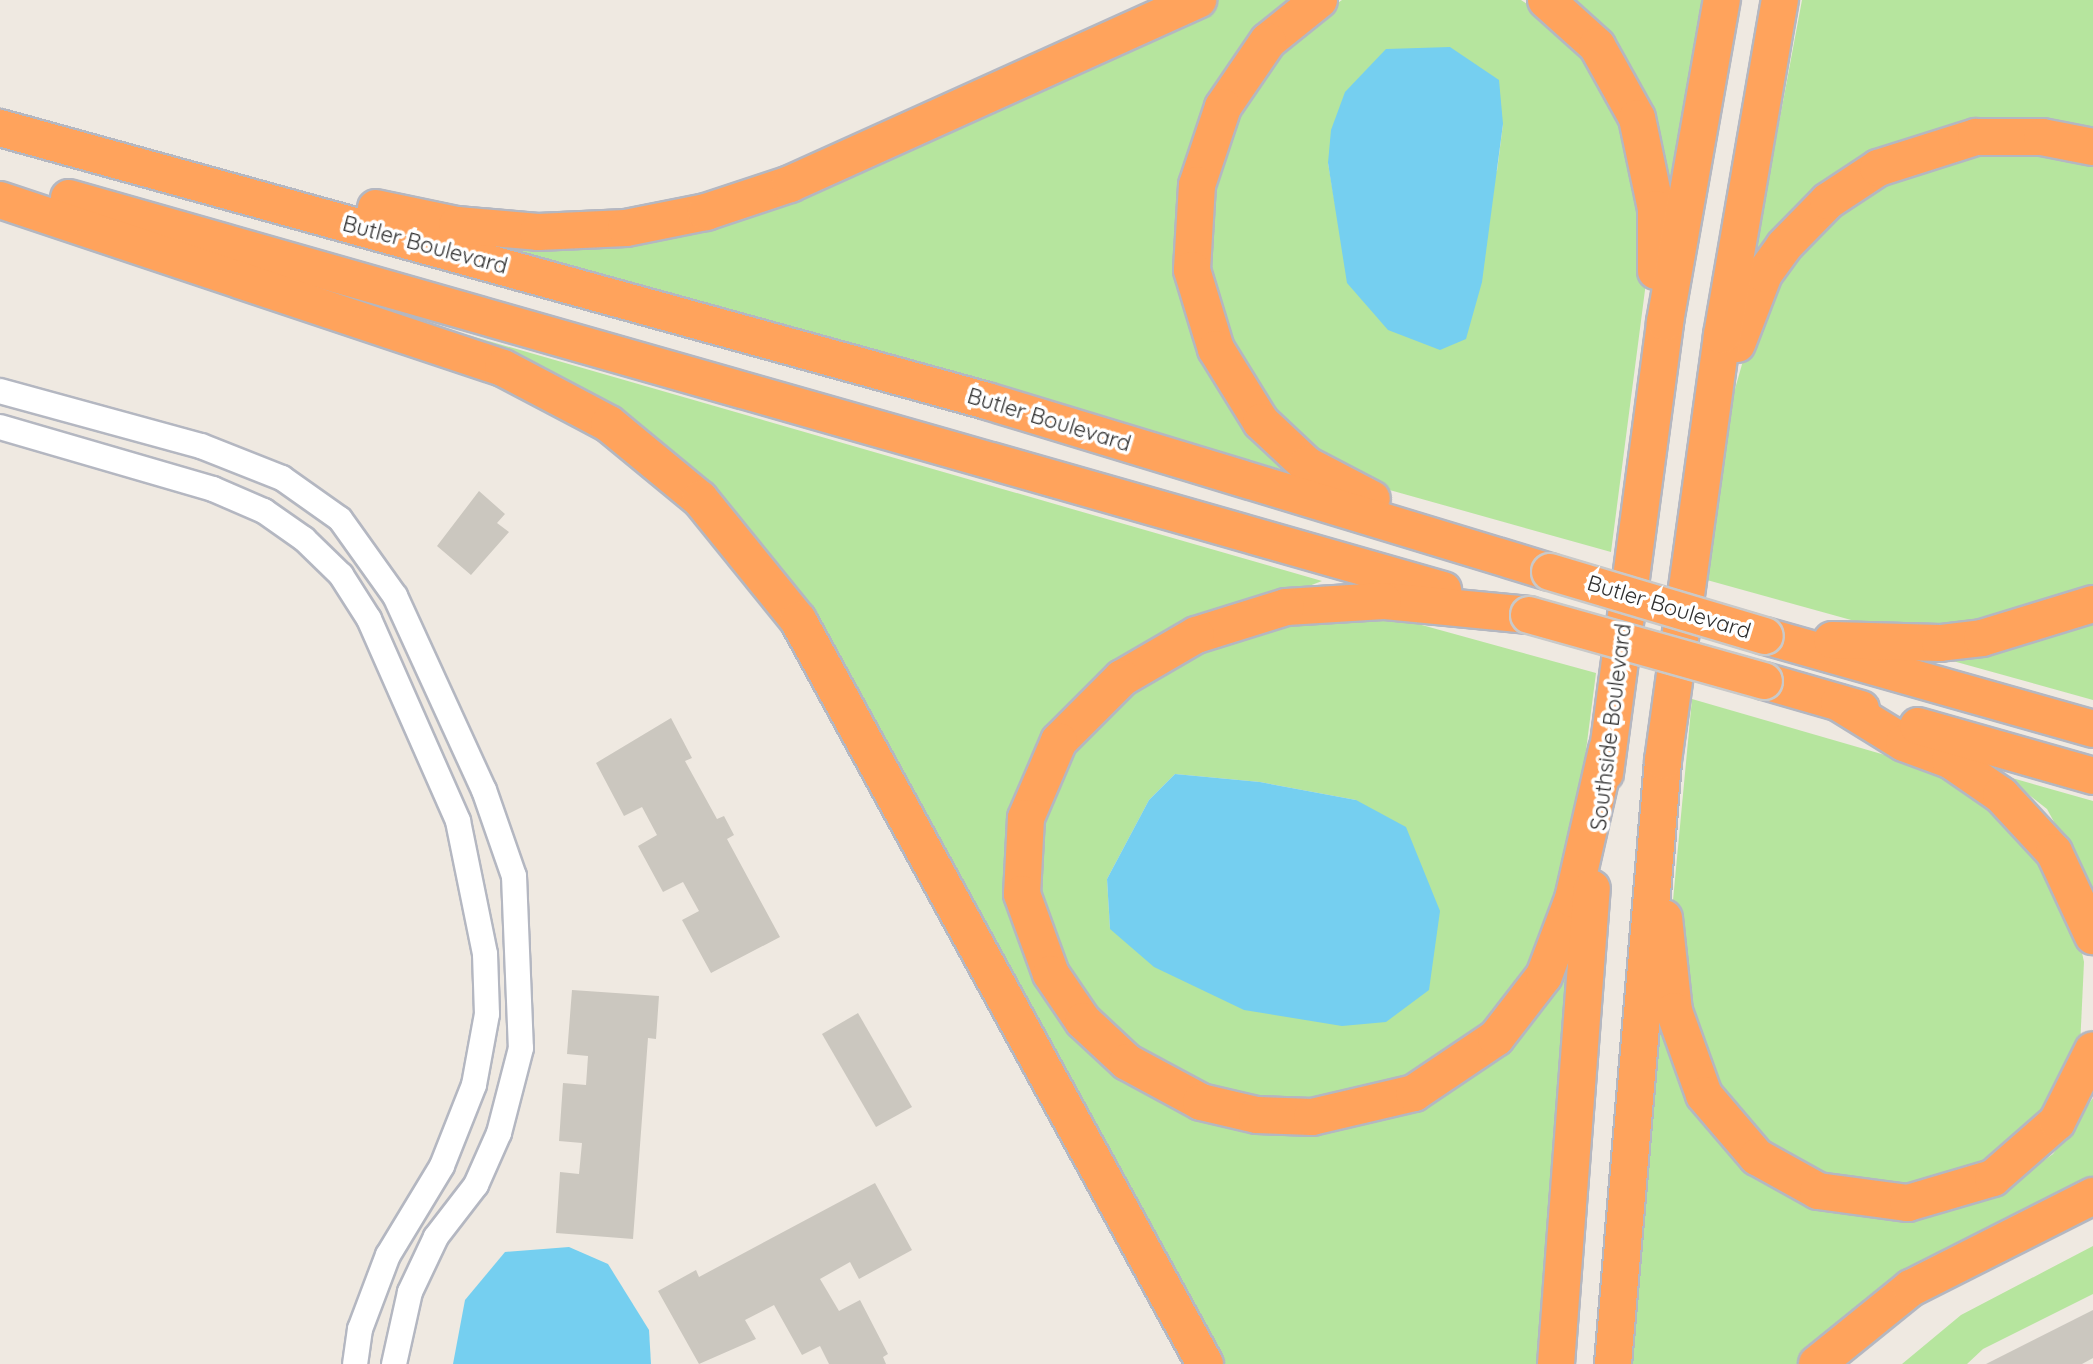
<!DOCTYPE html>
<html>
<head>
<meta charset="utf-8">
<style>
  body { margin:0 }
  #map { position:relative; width:2093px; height:1364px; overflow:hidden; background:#efe9e1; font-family:Quicksand,sans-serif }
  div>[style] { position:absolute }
  .green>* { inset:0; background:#b6e59e }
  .water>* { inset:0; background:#75cff0 }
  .building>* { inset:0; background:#cbc7bf }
  .roads { filter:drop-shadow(2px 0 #b4b7c1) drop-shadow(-2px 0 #b4b7c1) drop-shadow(0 2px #b4b7c1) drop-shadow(0 -2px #b4b7c1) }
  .minor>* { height:24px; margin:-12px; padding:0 12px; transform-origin:12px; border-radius:12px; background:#fff }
  .highway>* { height:36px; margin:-18px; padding:0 18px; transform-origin:18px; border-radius:18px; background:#ffa35c }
  .bridges { filter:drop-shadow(2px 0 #c9c9c9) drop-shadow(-2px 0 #c9c9c9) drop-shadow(0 2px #c9c9c9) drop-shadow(0 -2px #c9c9c9) }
  .highway-bridge>* { height:36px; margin:-18px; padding:0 18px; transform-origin:18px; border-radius:18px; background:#ffa35c }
  span { translate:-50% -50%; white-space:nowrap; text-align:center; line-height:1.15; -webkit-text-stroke:7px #fff; paint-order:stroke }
  .street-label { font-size:22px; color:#2e2e2e }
</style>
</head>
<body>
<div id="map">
  <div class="green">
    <div style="clip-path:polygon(1217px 0,1293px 0,1238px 52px,1201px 117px,1179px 197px,1179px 265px,1294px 473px,504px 250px,508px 244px,562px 245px,1027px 87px)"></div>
    <div style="clip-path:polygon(evenodd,1342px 0,1521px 0,1577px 37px,1629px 127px,1648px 267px,1611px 552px,1361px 482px,1331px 469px,1258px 398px,1212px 300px,1203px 220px,1240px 100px,1301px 28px,1342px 0,1503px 124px,1497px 171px,1337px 215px,1328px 163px,1503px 124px)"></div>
    <div style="clip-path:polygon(1559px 0,1703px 0,1668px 189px)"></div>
    <div style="clip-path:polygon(1802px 0,2093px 0,2093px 140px,1931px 134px,1751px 273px)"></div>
    <div style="clip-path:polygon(1941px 149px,2093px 156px,2093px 595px,1956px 629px,1862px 623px,1707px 580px,1731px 403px,1756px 315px,1821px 220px)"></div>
    <div style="clip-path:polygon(454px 331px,1322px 581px,1249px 609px,1103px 688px,1014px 863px,1117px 1063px,1352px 1122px,1566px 969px,1537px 1364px,1218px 1364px,733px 521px,452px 338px)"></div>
    <div style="clip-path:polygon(2093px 618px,2093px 700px,1942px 658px,1988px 655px)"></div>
    <div style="clip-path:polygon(evenodd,1400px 619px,1596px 673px,1568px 889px,1503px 1020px,1417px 1084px,1271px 1108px,1157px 1069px,1083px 1004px,1037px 915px,1045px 789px,1093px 720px,1178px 658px,1277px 622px,1400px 619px,1175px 774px,1260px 782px,1356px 800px,1110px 929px,1107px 879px,1149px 800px,1175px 774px)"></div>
    <div style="clip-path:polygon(1692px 699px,1923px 766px,1980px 793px,2043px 860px,2077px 930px,2084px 962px,2080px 1047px,2035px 1129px,1945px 1187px,1841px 1189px,1756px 1143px,1697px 1052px,1672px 911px)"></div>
    <div style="clip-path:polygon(2005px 776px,2093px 801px,2093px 893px,2047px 809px)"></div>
    <div style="clip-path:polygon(1656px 1004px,1753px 1165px,1961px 1203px,1991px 1198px,2053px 1154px,2093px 1098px,2093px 1188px,1809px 1364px,1631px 1364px)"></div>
    <div style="clip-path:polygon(2093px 1246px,2093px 1294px,1983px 1349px,1967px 1364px,1902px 1364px,1961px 1315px)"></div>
  </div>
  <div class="water">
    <div style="clip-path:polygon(1450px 47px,1499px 80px,1503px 124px,1482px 282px,1466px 339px,1440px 350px,1388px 330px,1347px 283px,1328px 163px,1331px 130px,1345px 92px,1386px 49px)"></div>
    <div style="clip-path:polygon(1175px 774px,1260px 782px,1356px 800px,1406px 827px,1440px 911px,1429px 990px,1386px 1022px,1342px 1026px,1244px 1010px,1154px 967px,1110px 929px,1107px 879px,1149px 800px)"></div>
    <div style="clip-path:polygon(569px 1247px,608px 1264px,649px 1330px,651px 1364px,453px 1364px,465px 1300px,505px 1252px)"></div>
  </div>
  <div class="building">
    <div style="clip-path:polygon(479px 491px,505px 514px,497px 523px,509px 532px,471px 575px,437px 546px)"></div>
    <div style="clip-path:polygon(671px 718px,692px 758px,685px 761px,717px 819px,724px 816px,734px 835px,727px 839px,780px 937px,711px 973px,682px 920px,699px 911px,683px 882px,663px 892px,638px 846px,657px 835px,642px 807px,624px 816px,596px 763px)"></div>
    <div style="clip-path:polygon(572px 990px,659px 996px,656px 1039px,648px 1038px,633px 1239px,556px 1233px,560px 1172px,579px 1174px,582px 1143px,559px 1141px,563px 1083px,586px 1085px,588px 1056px,567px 1054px)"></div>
    <div style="clip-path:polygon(858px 1013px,912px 1107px,876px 1127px,822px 1034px)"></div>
    <div style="clip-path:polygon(875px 1183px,912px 1250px,859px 1279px,850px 1262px,820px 1279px,839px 1311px,860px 1300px,888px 1354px,883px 1357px,886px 1364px,829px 1364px,820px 1346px,802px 1355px,774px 1305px,745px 1320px,756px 1339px,699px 1364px,658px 1291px,696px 1270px,699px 1277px)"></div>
    <div style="clip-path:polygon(2093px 1310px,2093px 1358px,2082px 1364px,1986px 1364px)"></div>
  </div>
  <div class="roads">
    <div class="minor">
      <div style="left:0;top:391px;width:208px;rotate:15.3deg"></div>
      <div style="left:201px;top:446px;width:87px;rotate:21.6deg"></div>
      <div style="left:282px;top:478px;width:71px;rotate:35.3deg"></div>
      <div style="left:340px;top:519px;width:95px;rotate:54.5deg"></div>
      <div style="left:395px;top:596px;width:213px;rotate:65.4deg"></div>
      <div style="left:484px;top:790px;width:91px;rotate:70.8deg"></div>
      <div style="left:514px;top:876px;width:172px;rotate:87.7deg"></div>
      <div style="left:521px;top:1048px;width:88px;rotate:104.5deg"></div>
      <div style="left:499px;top:1133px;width:57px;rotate:113.9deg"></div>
      <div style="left:476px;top:1185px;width:66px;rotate:127.6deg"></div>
      <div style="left:436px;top:1237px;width:61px;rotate:115.3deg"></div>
      <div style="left:410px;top:1292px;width:74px;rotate:102.5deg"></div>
      <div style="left:0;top:427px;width:222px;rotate:16.2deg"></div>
      <div style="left:213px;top:489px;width:56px;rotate:23.3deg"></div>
      <div style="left:264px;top:511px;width:49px;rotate:35deg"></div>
      <div style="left:304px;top:539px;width:52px;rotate:44.2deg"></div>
      <div style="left:341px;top:575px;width:52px;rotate:57.5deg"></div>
      <div style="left:369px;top:619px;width:221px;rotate:66.2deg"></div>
      <div style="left:458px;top:821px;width:136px;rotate:78.5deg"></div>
      <div style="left:485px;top:954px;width:60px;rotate:88.1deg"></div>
      <div style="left:487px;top:1014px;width:72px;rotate:100.4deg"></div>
      <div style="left:474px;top:1085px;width:87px;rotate:111.6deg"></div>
      <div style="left:442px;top:1166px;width:104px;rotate:121.2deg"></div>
      <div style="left:388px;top:1255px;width:79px;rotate:110.7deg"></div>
      <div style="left:360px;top:1329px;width:35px;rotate:98deg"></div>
    </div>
    <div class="highway">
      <div style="left:1319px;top:0;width:65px;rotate:141.2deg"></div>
      <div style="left:1268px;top:41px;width:80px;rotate:124.3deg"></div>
      <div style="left:1223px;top:107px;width:82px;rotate:108.4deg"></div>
      <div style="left:1197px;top:185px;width:85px;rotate:93.4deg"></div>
      <div style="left:1192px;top:270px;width:83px;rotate:73.1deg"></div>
      <div style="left:1216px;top:349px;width:86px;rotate:58.3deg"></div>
      <div style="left:1261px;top:422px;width:63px;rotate:43.1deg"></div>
      <div style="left:1307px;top:465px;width:73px;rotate:27.6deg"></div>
      <div style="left:1546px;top:0;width:69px;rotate:42deg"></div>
      <div style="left:1597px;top:46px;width:82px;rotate:60.9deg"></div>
      <div style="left:1637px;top:118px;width:93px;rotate:78.2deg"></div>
      <div style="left:1656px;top:209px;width:62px;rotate:90deg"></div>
      <div style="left:0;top:128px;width:1024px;rotate:15.46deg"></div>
      <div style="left:987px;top:401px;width:588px;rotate:16.9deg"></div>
      <div style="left:69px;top:198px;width:1429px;rotate:15.92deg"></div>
      <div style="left:0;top:200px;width:530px;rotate:18.47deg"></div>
      <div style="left:503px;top:368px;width:120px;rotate:27.8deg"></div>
      <div style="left:609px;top:424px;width:118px;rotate:39.5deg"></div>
      <div style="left:700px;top:499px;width:156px;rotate:51deg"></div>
      <div style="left:798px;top:620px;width:848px;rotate:61.32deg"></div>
      <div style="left:376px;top:208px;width:83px;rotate:11.9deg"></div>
      <div style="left:457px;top:225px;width:81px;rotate:4.9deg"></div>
      <div style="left:538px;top:232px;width:88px;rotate:-2.6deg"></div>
      <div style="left:626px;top:228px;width:82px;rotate:-11.3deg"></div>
      <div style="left:706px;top:212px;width:89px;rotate:-18.4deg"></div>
      <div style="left:790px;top:184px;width:448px;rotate:-24.3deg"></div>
      <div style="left:1737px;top:344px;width:75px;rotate:-68.9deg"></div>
      <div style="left:1764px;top:274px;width:34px;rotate:-54deg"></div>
      <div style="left:1784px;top:246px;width:63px;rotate:-45.6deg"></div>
      <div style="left:1828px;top:201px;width:60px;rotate:-33.4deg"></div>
      <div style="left:1878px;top:168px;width:103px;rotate:-17.6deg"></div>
      <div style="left:1976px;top:137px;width:66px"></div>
      <div style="left:2042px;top:137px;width:52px;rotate:11.1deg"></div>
      <div style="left:1529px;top:615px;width:147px;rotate:-174.5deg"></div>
      <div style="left:1383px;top:601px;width:97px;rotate:176.5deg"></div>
      <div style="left:1286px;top:607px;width:94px;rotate:162.7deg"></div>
      <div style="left:1196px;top:635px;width:86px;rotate:149.8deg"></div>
      <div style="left:1122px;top:678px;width:89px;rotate:135deg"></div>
      <div style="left:1059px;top:741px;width:84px;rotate:113.2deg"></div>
      <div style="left:1026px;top:818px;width:76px;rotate:93deg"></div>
      <div style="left:1022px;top:894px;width:85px;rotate:70.1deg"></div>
      <div style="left:1051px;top:974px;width:57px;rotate:55.8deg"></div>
      <div style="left:1083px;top:1021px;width:60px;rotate:43deg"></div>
      <div style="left:1127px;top:1062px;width:84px;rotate:28.4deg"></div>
      <div style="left:1201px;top:1102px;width:57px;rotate:13.1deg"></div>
      <div style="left:1257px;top:1115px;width:55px;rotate:2.1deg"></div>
      <div style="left:1312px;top:1117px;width:105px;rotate:-13.2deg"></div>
      <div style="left:1414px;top:1093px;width:99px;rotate:-33.9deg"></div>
      <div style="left:1496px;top:1038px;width:78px;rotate:-52.3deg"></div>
      <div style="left:1544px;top:976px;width:82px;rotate:-69.4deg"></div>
      <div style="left:1573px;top:899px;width:154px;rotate:-77.2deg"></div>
      <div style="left:1765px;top:636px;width:341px;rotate:15.8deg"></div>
      <div style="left:1832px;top:640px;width:108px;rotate:1.6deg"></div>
      <div style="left:1940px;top:643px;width:42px;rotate:-6.8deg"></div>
      <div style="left:1982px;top:638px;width:116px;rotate:-17deg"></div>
      <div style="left:1764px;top:681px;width:101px;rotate:16.1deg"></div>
      <div style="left:1839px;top:703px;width:76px;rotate:31.6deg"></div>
      <div style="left:1904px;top:743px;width:49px;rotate:20.3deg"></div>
      <div style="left:1950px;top:760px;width:62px;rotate:34.5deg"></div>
      <div style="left:2001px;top:795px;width:78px;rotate:47.1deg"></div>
      <div style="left:2054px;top:852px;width:93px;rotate:65.1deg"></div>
      <div style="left:1918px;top:726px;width:182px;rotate:15.9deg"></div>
      <div style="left:1605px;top:773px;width:455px;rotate:-82.4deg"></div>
      <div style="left:1665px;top:322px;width:327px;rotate:-80deg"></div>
      <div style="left:1664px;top:918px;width:94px;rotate:83.9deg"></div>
      <div style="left:1674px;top:1011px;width:89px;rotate:70.3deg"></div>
      <div style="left:1704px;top:1095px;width:82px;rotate:49.5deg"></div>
      <div style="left:1757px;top:1157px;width:70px;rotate:29.1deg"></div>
      <div style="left:1818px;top:1191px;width:91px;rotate:7.6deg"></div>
      <div style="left:1908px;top:1203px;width:89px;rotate:-16.4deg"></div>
      <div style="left:1993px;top:1178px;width:85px;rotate:-41.2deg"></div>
      <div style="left:2057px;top:1122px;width:80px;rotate:-63.4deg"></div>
      <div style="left:1556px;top:1364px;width:477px;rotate:-85.7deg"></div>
      <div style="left:1613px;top:1364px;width:605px;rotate:-85.26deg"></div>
      <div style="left:1663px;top:761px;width:430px;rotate:-82.1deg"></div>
      <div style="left:1722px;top:335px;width:340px;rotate:-80.2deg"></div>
      <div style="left:1817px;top:1364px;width:121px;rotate:-39deg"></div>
      <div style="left:1911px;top:1288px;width:204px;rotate:-26.8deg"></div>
    </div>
  </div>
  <div class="bridges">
    <div class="highway-bridge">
      <div style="left:1550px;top:572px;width:224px;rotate:16.6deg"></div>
      <div style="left:1529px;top:615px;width:244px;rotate:15.7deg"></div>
    </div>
  </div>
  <div class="street-label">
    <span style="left:425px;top:245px;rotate:15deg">Butler Boulevard</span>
    <span style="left:1049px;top:420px;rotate:17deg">Butler Boulevard</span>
    <span style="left:1669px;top:607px;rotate:17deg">Butler Boulevard</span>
    <span style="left:1611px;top:727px;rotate:-83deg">Southside Boulevard</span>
  </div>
</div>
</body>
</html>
